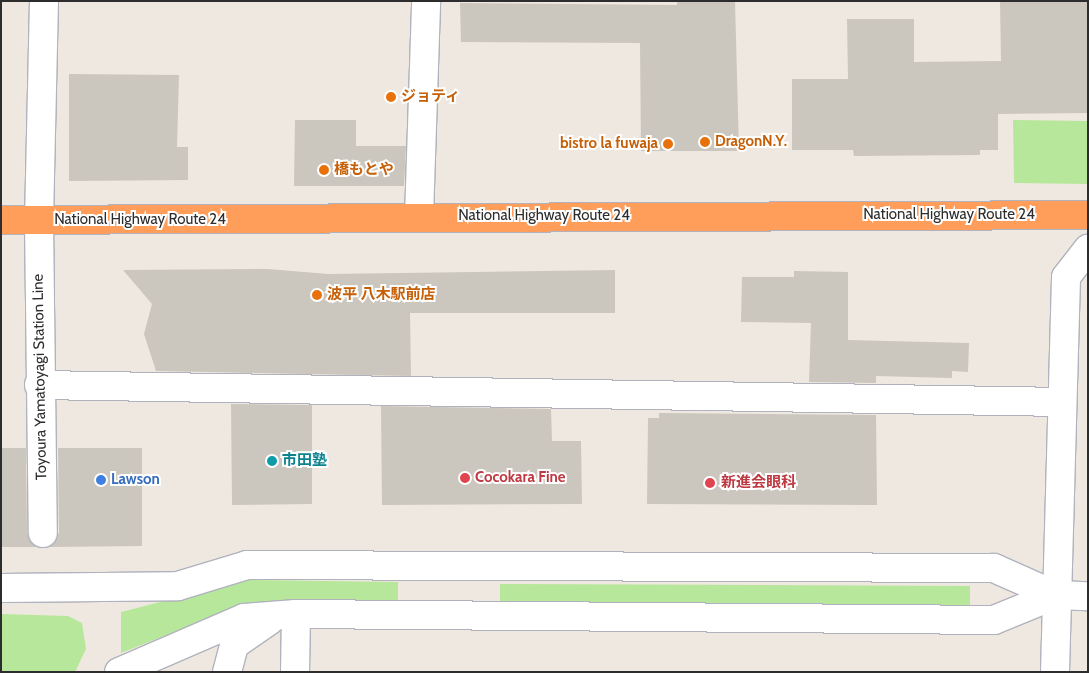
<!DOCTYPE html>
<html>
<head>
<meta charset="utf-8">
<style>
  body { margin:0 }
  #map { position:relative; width:1089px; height:673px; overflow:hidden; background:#efe8e0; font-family:Cabin,"Noto Sans JP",sans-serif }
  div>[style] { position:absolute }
  .green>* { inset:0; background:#b7e79b }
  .building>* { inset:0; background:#cbc6be }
  .roads { filter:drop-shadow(1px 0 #b0b3bd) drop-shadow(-1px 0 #b0b3bd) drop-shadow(0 1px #b0b3bd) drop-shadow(0 -1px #b0b3bd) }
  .street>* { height:28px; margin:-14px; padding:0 14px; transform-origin:14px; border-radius:14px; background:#fff }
  .secondary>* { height:28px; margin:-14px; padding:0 14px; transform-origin:14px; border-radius:14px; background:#fff }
  .highway>* { height:28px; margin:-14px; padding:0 14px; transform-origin:14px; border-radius:14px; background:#ff9e5b }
  .dots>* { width:14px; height:14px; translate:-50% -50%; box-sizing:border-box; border:2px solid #fff; border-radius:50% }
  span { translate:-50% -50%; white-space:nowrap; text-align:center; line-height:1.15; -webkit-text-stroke:4px #fff; paint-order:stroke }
  .food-label { font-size:15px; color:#c56008; font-weight:700 }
  .left { translate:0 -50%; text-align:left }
  .right { translate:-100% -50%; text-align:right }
  .street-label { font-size:15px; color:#2d2d2d }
  .culture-label { font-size:15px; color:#0d838f; font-weight:700 }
  .health-label { font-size:15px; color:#be3a42; font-weight:700 }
  .shop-label { font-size:15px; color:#366cbe; font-weight:700 }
  .frame { position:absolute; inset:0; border:2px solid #2d2d2d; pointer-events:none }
</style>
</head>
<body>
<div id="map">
  <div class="green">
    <div style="clip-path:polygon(1013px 120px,1088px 121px,1088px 184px,1014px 183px)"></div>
    <div style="clip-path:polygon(247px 580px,398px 582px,398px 603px,247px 603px,121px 653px,121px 612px)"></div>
    <div style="clip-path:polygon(500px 584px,970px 586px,970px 606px,500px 604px)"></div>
    <div style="clip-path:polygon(1px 614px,68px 616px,82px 623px,86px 649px,75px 672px,1px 672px)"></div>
  </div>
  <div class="building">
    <div style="clip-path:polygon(677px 1px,735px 1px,739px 151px,641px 151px,640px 43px,461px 42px,460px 3px,677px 5px)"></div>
    <div style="clip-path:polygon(1000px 1px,1088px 1px,1088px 113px,998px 114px,998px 150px,980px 150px,980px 155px,854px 156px,853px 150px,792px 150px,792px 79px,848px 79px,847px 19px,914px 19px,914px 62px,1001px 61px)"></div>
    <div style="clip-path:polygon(69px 74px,179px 75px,177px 147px,188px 147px,188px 180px,69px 181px)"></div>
    <div style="clip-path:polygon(295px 120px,356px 120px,356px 146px,406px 146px,404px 186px,294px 186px)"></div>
    <div style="clip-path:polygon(268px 269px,328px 274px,615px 270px,615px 313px,410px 313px,411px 376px,156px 371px,144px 334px,152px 304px,123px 270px)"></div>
    <div style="clip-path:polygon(794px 271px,848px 272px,848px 340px,969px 343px,968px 372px,952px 371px,952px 378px,876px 376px,876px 383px,809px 382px,811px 323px,741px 322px,742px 277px,794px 277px)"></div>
    <div style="clip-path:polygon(231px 404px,312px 405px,312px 504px,232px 505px)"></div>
    <div style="clip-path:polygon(381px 406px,551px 409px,552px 441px,581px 441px,582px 504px,382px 505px)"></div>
    <div style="clip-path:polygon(659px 413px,876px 415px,877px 505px,647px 504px,648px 418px,659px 418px)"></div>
    <div style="clip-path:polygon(1px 448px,26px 448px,27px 533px,36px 547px,1px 547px)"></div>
    <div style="clip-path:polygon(58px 448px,142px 448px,142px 546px,50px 547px,59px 533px)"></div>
  </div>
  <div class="roads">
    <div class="street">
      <div style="left:419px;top:217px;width:216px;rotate:-88.1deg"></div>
      <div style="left:39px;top:221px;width:220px;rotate:-88.7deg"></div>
      <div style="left:39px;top:385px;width:1022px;rotate:0.95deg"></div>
      <div style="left:1px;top:588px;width:177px;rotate:-0.6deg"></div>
      <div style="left:178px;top:586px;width:72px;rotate:-16.9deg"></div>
      <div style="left:247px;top:565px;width:747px;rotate:0.23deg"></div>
      <div style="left:994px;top:568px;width:67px;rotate:23.9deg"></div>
      <div style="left:119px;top:672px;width:136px;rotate:-23.4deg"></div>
      <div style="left:244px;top:618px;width:52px;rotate:-4.4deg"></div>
      <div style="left:227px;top:672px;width:28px;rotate:-75deg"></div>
      <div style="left:234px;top:645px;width:44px;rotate:-34.8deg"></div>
    </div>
    <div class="secondary">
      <div style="left:39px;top:221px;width:312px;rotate:89.3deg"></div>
      <div style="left:295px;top:672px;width:58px;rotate:-89deg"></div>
      <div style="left:296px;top:614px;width:698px;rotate:0.49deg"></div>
      <div style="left:994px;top:620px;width:66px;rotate:-22.3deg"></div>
      <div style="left:1055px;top:595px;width:33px;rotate:2deg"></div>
      <div style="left:1055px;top:672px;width:395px;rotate:-88.4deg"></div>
      <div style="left:1066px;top:277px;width:36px;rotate:-52deg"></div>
    </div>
    <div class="highway">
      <div style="left:1px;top:220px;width:1087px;rotate:-0.26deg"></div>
    </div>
  </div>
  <div class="dots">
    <div style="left:391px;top:97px;background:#e8710a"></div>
    <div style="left:705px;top:142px;background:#e8710a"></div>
    <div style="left:668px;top:144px;background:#e8710a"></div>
    <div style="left:324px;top:170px;background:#e8710a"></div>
    <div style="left:317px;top:295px;background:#e8710a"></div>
    <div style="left:272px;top:461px;background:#0f9aa8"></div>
    <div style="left:465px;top:478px;background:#e0444e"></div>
    <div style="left:101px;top:480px;background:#3f7fe0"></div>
    <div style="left:710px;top:483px;background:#e0444e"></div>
  </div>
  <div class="food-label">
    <span class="left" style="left:401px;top:97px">ジョティ</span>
    <span class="left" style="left:715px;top:142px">DragonN.Y.</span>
    <span class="right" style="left:658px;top:144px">bistro la fuwaja</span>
    <span class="left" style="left:334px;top:170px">橋もとや</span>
    <span class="left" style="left:327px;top:295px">波平 八木駅前店</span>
  </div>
  <div class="street-label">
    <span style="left:949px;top:215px">National Highway Route 24</span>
    <span style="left:544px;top:216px">National Highway Route 24</span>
    <span style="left:140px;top:220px">National Highway Route 24</span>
    <span style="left:40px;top:377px;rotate:-91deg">Toyoura Yamatoyagi Station Line</span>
  </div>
  <div class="culture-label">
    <span class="left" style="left:282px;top:461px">市田塾</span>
  </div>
  <div class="health-label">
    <span class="left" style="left:475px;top:478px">Cocokara Fine</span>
    <span class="left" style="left:721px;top:483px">新進会眼科</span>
  </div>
  <div class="shop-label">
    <span class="left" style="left:111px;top:480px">Lawson</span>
  </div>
  <div class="frame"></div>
</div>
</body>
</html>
